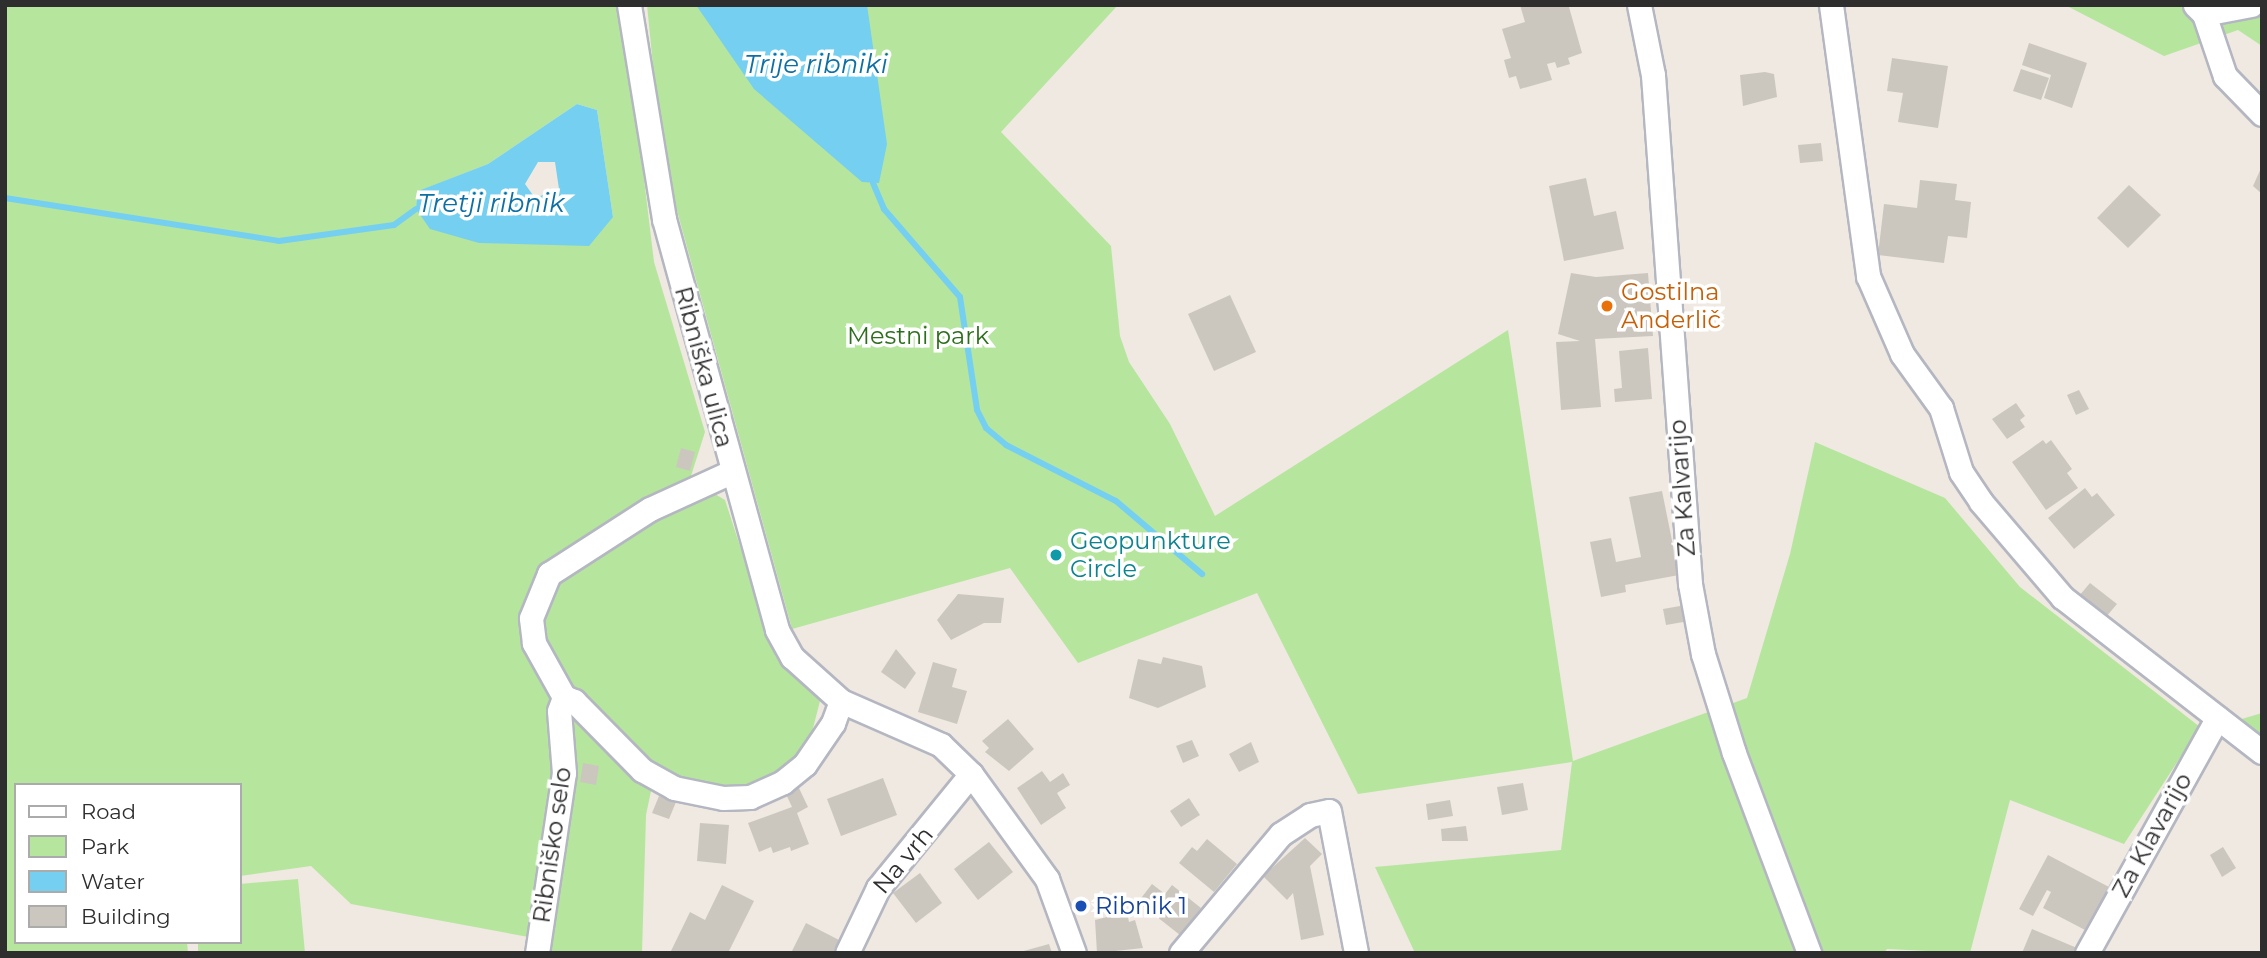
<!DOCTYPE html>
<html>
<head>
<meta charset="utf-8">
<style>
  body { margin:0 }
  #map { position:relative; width:2267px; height:958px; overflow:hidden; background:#efe9e1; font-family:Montserrat,sans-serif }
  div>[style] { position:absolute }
  .green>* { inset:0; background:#b6e59e }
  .water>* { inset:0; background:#75cff0 }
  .stream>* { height:6px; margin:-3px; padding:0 3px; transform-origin:3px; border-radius:3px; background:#75cff0 }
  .building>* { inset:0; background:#cbc7bf }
  .roads { filter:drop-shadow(2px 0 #b4b7c1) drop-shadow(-2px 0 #b4b7c1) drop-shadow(0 2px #b4b7c1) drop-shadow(0 -2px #b4b7c1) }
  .street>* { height:23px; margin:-11.5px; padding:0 11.5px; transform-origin:11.5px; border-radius:11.5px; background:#fff }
  .dots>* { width:19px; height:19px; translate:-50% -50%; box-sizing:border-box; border:4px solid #fff; border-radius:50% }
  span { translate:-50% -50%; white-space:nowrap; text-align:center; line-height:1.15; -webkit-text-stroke:7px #fff; paint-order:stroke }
  .food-label { font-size:24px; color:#c56008 }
  .left { translate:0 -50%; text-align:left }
  .park-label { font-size:24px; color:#2c6e1b }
  .street-label { font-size:24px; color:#2e2e2e }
  .culture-label { font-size:24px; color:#0d838f }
  .transit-label { font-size:24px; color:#164399 }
  .water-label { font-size:26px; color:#0d6fa3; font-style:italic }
  .frame { position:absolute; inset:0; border:7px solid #2e2e2e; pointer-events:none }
  .legend { position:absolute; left:14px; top:783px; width:228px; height:161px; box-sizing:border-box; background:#fff; border:2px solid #ababab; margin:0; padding:9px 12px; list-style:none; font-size:21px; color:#2e2e2e }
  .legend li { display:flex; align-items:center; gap:14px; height:35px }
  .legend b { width:35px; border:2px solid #ababab }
</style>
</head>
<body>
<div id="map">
  <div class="green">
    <div style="clip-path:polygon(evenodd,5px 5px,623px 5px,654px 262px,705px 432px,690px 479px,725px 500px,776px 657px,820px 701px,811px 736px,784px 770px,761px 786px,721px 790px,655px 772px,646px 815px,642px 953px,545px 953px,545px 940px,351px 904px,311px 866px,240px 876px,240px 785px,16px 785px,16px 942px,187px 942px,188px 953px,5px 953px,5px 5px,577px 104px,597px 110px,613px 217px,419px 191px,488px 164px,577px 104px)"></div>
    <div style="clip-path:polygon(647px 5px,1118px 5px,1001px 132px,1111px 246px,1120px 336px,1129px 362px,1170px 424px,1215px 516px,1508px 330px,1573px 761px,1747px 698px,1790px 554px,1815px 442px,1945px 498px,2020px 587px,2200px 727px,2124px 844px,2010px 800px,1970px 953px,1887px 949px,1884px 953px,1415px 953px,1375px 867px,1561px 850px,1572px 762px,1358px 794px,1257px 593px,1078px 663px,1010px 568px,792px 629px,662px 156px)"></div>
    <div style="clip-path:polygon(2065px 5px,2262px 5px,2262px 46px,2238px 30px,2164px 56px)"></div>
    <div style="clip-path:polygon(2262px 713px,2262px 743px,2235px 721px)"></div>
    <div style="clip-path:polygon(298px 879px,305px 953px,198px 953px,198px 942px,240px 942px,240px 884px)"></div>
  </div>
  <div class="water">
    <div style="clip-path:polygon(696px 5px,867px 5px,887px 144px,879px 183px,862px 182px,754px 89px)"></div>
    <div style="clip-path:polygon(evenodd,577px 104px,597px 110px,613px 217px,589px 246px,479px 243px,430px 229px,416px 209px,418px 191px,488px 164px,577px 104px,538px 162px,555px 162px,559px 189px,535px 198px,525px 184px,538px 162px)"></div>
  </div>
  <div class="stream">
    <div style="left:873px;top:183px;width:28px;rotate:67deg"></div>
    <div style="left:884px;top:209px;width:116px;rotate:49.2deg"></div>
    <div style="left:960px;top:297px;width:114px;rotate:81.4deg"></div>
    <div style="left:977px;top:410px;width:20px;rotate:63deg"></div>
    <div style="left:986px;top:428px;width:26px;rotate:40deg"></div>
    <div style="left:1006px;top:445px;width:123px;rotate:27deg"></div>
    <div style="left:1116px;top:501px;width:113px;rotate:40.3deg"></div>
    <div style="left:5px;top:198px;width:277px;rotate:8.9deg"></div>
    <div style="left:279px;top:241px;width:116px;rotate:-7.9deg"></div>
    <div style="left:394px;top:225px;width:27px;rotate:-36deg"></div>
  </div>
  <div class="building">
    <div style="clip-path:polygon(1520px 5px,1569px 7px,1582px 53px,1568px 58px,1570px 64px,1557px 68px,1555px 62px,1547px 64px,1552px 80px,1520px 89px,1516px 76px,1509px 78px,1504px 60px,1511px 58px,1502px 29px,1525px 22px)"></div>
    <div style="clip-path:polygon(2029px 43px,2087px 63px,2072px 108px,2044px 98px,2051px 75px,2022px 65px)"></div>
    <div style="clip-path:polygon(1892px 58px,1948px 66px,1938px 128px,1898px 122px,1903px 93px,1887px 91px)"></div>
    <div style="clip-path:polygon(2021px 69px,2049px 78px,2041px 100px,2013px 91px)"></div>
    <div style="clip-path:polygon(1765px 72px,1774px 74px,1777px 97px,1743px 106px,1740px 75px)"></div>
    <div style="clip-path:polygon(1821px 143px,1823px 161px,1800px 163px,1798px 145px)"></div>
    <div style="clip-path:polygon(2262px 166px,2262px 194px,2253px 186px)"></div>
    <div style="clip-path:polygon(1586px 178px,1594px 216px,1616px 211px,1624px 249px,1564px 261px,1549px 186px)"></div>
    <div style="clip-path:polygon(1920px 180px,1957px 184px,1955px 200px,1971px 202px,1967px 238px,1948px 236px,1944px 263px,1878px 255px,1884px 204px,1917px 208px)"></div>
    <div style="clip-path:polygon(2129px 185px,2161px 215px,2128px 248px,2097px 218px)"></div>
    <div style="clip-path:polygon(1571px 273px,1596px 277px,1648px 273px,1653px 336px,1595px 339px,1601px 407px,1561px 410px,1556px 342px,1580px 341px,1558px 334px)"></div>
    <div style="clip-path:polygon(1230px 295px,1256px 352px,1214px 371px,1188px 314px)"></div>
    <div style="clip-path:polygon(1648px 348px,1652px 399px,1615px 402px,1614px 389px,1622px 388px,1619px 351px)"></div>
    <div style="clip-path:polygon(2079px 390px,2089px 409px,2076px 415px,2067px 395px)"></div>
    <div style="clip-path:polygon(2016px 403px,2025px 416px,2020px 420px,2025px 427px,2007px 439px,1992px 419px)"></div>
    <div style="clip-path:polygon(2043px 440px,2046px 444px,2051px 440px,2072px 469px,2067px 473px,2078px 488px,2046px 510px,2012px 462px)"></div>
    <div style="clip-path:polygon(681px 448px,695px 452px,690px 471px,676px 467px)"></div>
    <div style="clip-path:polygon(2085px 488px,2092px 497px,2097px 493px,2115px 515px,2074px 549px,2048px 518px)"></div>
    <div style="clip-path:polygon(1662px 491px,1679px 575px,1625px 585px,1626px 592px,1601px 597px,1590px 542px,1611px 538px,1616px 562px,1641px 557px,1629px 497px)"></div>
    <div style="clip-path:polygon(2090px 583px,2117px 604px,2106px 617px,2079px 596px)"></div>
    <div style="clip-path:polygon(958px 594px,1004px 598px,1001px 623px,984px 623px,951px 640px,937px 620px)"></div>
    <div style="clip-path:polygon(1686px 605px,1689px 621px,1666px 625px,1663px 609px)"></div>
    <div style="clip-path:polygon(896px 649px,916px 673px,905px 689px,881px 672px)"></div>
    <div style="clip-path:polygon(1163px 657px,1202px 666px,1206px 687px,1158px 708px,1129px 698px,1138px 659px,1161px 664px)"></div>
    <div style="clip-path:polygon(933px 662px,957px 669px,952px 687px,967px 691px,957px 724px,918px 712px)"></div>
    <div style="clip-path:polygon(1008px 719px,1034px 749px,1009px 771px,985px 752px,989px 748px,982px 741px)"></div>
    <div style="clip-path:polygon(1192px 740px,1199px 756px,1183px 763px,1176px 746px)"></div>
    <div style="clip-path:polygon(1251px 742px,1259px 762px,1239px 772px,1229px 754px)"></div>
    <div style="clip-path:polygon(583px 763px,599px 766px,596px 785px,580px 782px)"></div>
    <div style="clip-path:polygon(1042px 771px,1050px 782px,1063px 773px,1070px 785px,1057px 793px,1066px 808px,1041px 825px,1017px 788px)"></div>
    <div style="clip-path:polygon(883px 778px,897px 815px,841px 836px,827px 799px)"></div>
    <div style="clip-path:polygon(1523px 783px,1528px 810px,1502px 815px,1497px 787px)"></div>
    <div style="clip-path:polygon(798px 786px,808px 807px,797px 813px,809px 844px,791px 851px,790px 847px,773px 853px,771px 847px,759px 852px,748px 823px,792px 807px,785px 792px)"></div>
    <div style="clip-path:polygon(659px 796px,676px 802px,669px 819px,652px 813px)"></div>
    <div style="clip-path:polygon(1189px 798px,1200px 815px,1181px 827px,1170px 811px)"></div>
    <div style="clip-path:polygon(1450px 800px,1453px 816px,1428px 820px,1426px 804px)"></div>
    <div style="clip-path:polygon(700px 823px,729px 825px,726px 864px,697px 861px)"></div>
    <div style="clip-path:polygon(1466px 826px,1468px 841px,1442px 841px,1441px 829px)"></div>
    <div style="clip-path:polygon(1305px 838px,1322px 854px,1310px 866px,1324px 935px,1301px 940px,1293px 893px,1287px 900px,1263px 876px)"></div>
    <div style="clip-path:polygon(1207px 839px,1237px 864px,1214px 892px,1179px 863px,1192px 847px,1197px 851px)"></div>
    <div style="clip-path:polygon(989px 842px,1013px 872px,978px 900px,954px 869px)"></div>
    <div style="clip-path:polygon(2223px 847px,2236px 868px,2222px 877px,2210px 855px)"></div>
    <div style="clip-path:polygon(2048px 855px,2109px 887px,2087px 931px,2043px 908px,2051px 892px,2047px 890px,2033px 916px,2019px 909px)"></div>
    <div style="clip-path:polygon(920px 873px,942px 903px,916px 923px,893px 893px)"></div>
    <div style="clip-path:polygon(1152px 884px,1165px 894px,1172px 885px,1201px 908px,1180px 935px,1138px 902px)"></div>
    <div style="clip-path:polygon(722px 885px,754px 901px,728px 953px,670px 953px,690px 912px,705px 920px)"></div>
    <div style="clip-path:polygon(1127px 912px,1129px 922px,1135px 920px,1143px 948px,1097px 953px,1095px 920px)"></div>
    <div style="clip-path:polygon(806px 923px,839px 940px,833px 953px,791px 953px)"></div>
    <div style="clip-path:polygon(2032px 929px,2077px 948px,2075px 953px,2022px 953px)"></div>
    <div style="clip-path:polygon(1049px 944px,1052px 953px,1021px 953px,1020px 952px)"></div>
  </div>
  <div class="roads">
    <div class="street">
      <div style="left:629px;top:5px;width:217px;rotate:80.7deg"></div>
      <div style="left:664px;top:219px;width:426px;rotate:74.6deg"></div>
      <div style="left:777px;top:630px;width:31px;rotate:61deg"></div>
      <div style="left:792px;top:657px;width:66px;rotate:41.9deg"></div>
      <div style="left:841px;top:701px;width:109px;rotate:23.7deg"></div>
      <div style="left:941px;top:745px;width:42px;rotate:44deg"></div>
      <div style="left:971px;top:774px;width:130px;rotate:54.1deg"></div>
      <div style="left:1047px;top:879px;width:79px;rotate:70deg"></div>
      <div style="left:1639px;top:5px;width:71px;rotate:78.7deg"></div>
      <div style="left:1653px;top:75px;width:510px;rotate:85.84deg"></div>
      <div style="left:1690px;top:584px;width:71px;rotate:79.5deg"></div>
      <div style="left:1703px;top:654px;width:104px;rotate:72.6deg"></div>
      <div style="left:1734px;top:753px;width:214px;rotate:69.4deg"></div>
      <div style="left:1831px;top:5px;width:274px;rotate:82.2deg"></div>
      <div style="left:1868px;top:276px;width:85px;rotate:66.4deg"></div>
      <div style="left:1902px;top:354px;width:67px;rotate:54.2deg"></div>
      <div style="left:1941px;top:408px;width:67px;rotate:72.6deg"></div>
      <div style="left:1961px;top:472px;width:36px;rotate:56deg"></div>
      <div style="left:1981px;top:502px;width:125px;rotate:49.5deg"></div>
      <div style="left:2062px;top:597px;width:253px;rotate:37.8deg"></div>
      <div style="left:2195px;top:5px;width:13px;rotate:45deg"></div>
      <div style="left:2204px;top:14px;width:65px;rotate:71.3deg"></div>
      <div style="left:2225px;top:76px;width:53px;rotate:45.8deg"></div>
      <div style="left:2204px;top:14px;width:48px;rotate:-10.8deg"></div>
      <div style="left:564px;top:697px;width:11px;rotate:22deg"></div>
      <div style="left:574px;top:701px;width:97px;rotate:45.4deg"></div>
      <div style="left:642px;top:770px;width:37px;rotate:29deg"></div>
      <div style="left:674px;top:788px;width:50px;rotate:11.5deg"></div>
      <div style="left:723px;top:798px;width:27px;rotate:-2deg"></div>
      <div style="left:750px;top:797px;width:36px;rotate:-24deg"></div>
      <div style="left:783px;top:782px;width:28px;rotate:-39deg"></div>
      <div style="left:805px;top:764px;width:50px;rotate:-55.7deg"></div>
      <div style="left:833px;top:723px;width:23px;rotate:-70deg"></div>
      <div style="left:564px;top:697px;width:62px;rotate:-119.1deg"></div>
      <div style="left:534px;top:643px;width:25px;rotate:-97deg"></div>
      <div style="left:531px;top:618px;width:48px;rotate:-67.8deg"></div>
      <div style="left:549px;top:574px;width:120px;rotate:-32.8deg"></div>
      <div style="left:650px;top:509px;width:89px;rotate:-24.6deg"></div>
      <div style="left:537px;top:953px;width:182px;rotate:-81.5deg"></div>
      <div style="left:564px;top:773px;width:62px;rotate:-94.6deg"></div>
      <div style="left:559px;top:711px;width:15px;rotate:-70deg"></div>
      <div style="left:847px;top:953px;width:72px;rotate:-64.5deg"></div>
      <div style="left:878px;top:888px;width:147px;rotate:-50.8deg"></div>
      <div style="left:1181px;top:953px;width:155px;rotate:-50deg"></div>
      <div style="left:1281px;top:834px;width:35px;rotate:-33deg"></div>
      <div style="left:1310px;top:815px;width:19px;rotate:-12deg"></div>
      <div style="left:1329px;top:811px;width:145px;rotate:79.2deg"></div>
      <div style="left:2087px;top:953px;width:269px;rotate:-61deg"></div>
    </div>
  </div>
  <div class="dots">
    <div style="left:1607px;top:306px;background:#e8710a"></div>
    <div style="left:1056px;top:555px;background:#0f9aa8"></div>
    <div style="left:1081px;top:906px;background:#1a4fb4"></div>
  </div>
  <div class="food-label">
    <span class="left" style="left:1621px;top:306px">Gostilna<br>Anderlič</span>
  </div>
  <div class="park-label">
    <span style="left:918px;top:336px">Mestni park</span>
  </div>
  <div class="street-label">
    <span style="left:704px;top:367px;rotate:75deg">Ribniška ulica</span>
    <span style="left:1682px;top:488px;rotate:-94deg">Za Kalvarijo</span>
    <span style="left:2152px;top:835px;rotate:-61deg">Za Klavarijo</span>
    <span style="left:552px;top:845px;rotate:-82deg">Ribniško selo</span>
    <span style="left:903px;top:860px;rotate:-50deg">Na vrh</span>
  </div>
  <div class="culture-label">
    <span class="left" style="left:1070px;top:555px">Geopunkture<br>Circle</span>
  </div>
  <div class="transit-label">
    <span class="left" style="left:1095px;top:906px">Ribnik 1</span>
  </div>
  <div class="water-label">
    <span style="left:816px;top:65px">Trije ribniki</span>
    <span style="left:491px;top:204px">Tretji ribnik</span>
  </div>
  <div class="frame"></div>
  <ul class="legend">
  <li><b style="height:9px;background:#fff"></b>Road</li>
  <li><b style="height:19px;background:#b6e59e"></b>Park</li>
  <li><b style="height:19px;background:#75cff0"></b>Water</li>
  <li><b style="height:19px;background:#cbc7bf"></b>Building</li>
  </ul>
</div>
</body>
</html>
